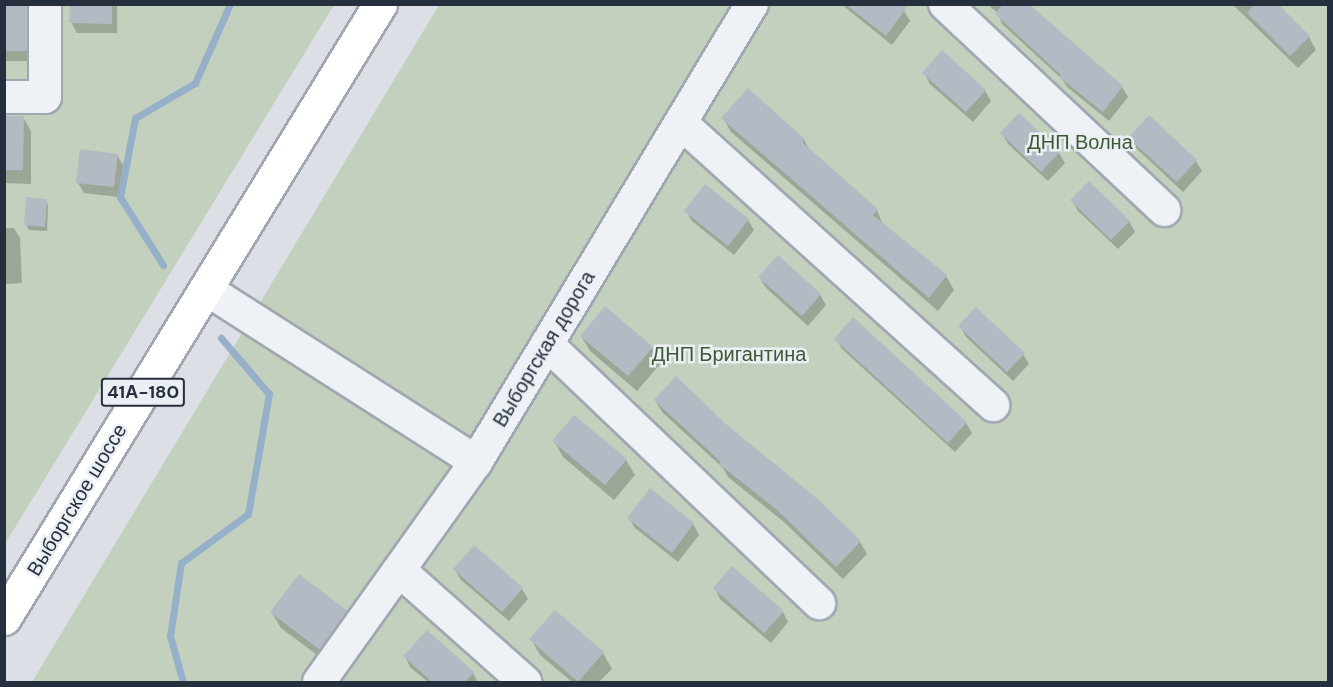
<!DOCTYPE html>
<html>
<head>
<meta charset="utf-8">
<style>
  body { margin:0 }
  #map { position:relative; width:1333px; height:687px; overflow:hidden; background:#dce0e6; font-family:"DM Sans",sans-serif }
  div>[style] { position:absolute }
  .green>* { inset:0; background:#c2d0bd }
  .shadow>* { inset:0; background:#0003 }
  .stream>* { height:7px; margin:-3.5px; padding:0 3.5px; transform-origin:3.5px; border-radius:3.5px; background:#95b0c8 }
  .building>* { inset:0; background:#b3bac3 }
  .roads { filter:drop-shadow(2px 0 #a1a7b0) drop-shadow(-2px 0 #a1a7b0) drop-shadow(0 2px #a1a7b0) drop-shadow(0 -2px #a1a7b0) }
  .minor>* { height:32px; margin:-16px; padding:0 16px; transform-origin:16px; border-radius:16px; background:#eef1f5 }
  .major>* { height:33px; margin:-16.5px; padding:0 16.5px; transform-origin:16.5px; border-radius:16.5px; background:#fff }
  span { translate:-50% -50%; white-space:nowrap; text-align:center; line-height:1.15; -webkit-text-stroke:5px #ebeff4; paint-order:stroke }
  .shield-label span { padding:2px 4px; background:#ebeff4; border:2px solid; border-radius:4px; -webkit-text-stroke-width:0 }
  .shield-label { font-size:18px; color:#252f3d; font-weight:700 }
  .park-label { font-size:20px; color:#3b5932 }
  .street-label { font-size:20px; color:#252f3d }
  .frame { position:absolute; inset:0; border:6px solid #252f3d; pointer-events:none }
</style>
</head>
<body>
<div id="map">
  <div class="green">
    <div style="clip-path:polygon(4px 5px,334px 5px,5px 544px,4px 544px)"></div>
    <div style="clip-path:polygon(439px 5px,1328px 5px,1328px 682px,32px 682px)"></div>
  </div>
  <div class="shadow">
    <div style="clip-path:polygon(4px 4px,28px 4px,32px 12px,32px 61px,4px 61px)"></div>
    <div style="clip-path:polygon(71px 4px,117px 4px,117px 33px,77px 33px,71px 22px)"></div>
    <div style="clip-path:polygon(841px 4px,895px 4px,904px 11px,910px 21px,892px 45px)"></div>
    <div style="clip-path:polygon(987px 4px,1027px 4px,1122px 87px,1128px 97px,1109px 121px,1067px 87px,1063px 80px,1002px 24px,998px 13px)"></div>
    <div style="clip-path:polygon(1232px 4px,1274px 4px,1309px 37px,1316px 50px,1298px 68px)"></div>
    <div style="clip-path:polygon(924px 73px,985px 91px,991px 101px,973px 122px,930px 84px)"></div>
    <div style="clip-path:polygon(4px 117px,23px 117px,31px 131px,31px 184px,4px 183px)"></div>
    <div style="clip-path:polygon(723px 118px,804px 140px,811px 152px,877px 210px,883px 225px,946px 276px,954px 290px,938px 311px,731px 132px)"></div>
    <div style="clip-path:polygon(1149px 118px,1196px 161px,1202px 171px,1183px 192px,1136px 148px,1130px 138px)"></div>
    <div style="clip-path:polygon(1002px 133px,1059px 153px,1065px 163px,1048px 181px,1008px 144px)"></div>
    <div style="clip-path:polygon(117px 155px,123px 165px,119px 197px,84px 193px,78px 183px)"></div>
    <div style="clip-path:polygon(46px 200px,48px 205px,47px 231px,29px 230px,26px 225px)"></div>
    <div style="clip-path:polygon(1072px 200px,1129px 221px,1135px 232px,1118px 249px,1078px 211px)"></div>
    <div style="clip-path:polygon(686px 211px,748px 220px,754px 230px,734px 255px,692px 221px)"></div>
    <div style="clip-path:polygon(4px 228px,14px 228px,20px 238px,22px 283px,4px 284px)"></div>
    <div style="clip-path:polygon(779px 257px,820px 295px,826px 305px,808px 326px,766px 288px,760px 278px)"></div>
    <div style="clip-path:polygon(960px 326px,1023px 354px,1029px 364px,1013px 381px,966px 337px)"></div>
    <div style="clip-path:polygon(581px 336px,652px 348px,661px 363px,637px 391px,590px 351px)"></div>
    <div style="clip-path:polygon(836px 339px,966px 423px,972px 433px,955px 452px,842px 349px)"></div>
    <div style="clip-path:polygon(655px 400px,819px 503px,860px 542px,867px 554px,843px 579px,784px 522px,728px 477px,723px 468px,662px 412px)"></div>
    <div style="clip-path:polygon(554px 441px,626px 460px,635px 475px,614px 500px,563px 457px)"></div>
    <div style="clip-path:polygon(650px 491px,693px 524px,699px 535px,678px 562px,635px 528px,629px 518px)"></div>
    <div style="clip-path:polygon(475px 547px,522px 589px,528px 599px,509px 621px,461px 580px,455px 570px)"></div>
    <div style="clip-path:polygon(715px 588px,783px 612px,788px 622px,771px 643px,720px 599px)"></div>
    <div style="clip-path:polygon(347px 612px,356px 627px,329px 664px,281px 628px,272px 613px)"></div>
    <div style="clip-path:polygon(531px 639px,603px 653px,612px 669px,599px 682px,572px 682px,540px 655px)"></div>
    <div style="clip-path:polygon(405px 656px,473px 673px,478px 682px,428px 682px,410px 667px)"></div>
  </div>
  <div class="stream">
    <div style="left:163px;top:265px;width:80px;rotate:-122.3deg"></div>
    <div style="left:120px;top:197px;width:80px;rotate:-79.2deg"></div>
    <div style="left:135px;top:118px;width:69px;rotate:-30.3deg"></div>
    <div style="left:195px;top:83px;width:86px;rotate:-66.1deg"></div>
    <div style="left:183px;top:682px;width:48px;rotate:-105.8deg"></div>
    <div style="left:170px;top:636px;width:74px;rotate:-81.4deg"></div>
    <div style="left:181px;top:563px;width:83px;rotate:-36.2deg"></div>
    <div style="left:248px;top:514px;width:122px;rotate:-80.1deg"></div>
    <div style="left:269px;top:394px;width:74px;rotate:-130.6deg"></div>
  </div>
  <div class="building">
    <div style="clip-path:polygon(4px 4px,27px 4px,27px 51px,4px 51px)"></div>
    <div style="clip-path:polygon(70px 4px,112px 4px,112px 24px,69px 23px)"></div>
    <div style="clip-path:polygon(845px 4px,909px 4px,886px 36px)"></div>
    <div style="clip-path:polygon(1003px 4px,1029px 4px,1123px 86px,1103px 112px,1059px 77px,1061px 75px,995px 14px)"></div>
    <div style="clip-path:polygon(1255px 4px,1278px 4px,1310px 36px,1290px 56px,1247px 13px)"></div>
    <div style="clip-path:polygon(942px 50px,986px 90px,966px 112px,922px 73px)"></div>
    <div style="clip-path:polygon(748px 88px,805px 139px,802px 142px,878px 209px,873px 215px,947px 275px,929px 298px,721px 118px)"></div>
    <div style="clip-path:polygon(1019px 113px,1060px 152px,1041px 172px,1000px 133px)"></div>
    <div style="clip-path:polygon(1149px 115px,1197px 160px,1177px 182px,1128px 138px)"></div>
    <div style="clip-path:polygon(4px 116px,24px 116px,23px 170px,4px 170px)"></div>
    <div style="clip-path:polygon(80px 149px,118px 154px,114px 187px,76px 183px)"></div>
    <div style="clip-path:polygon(1089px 181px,1130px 221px,1111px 240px,1070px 200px)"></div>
    <div style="clip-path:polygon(705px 184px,749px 219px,728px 246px,684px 211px)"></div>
    <div style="clip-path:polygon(26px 197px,47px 199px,45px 227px,24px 225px)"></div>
    <div style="clip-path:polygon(778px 255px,821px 294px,802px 316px,758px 277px)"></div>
    <div style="clip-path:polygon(605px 306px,653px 347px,628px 376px,580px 336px)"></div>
    <div style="clip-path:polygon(976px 307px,1025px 353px,1007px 372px,958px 326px)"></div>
    <div style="clip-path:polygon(853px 317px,967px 422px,948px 443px,834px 339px)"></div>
    <div style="clip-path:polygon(676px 376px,726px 424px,820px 501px,861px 541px,836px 567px,776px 509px,719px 464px,721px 462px,654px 400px)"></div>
    <div style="clip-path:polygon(574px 415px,627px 459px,605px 485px,552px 441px)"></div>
    <div style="clip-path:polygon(650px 488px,694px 523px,672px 553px,627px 518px)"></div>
    <div style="clip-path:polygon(474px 545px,523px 588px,502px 612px,453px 569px)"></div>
    <div style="clip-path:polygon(732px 566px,784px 611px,764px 633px,713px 588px)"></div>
    <div style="clip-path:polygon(299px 574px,348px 611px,320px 650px,270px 612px)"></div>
    <div style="clip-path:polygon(555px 610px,604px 652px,578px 682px,529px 639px)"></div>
    <div style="clip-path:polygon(427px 630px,474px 672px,465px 682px,432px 682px,403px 656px)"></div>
  </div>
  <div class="roads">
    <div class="minor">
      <div style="left:945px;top:4px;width:301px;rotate:43.2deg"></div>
      <div style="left:4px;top:97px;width:41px"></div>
      <div style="left:45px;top:97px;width:93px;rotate:-90deg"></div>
      <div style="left:681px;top:123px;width:421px;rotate:42.1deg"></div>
      <div style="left:206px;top:289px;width:321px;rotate:32.6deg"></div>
      <div style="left:547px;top:344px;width:376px;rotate:43.6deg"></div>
      <div style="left:399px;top:570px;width:169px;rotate:41.6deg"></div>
      <div style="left:319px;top:682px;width:270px;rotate:-54.5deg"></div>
      <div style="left:476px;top:462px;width:535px;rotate:-58.93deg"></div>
    </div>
    <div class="major">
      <div style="left:4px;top:618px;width:720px;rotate:-58.52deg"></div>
    </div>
  </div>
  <div class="shield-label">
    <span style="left:143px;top:392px">41А-180</span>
  </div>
  <div class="park-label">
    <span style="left:1080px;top:142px">ДНП Волна</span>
    <span style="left:729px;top:354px">ДНП Бригантина</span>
  </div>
  <div class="street-label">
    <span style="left:544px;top:349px;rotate:-59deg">Выборгская дорога</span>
    <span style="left:77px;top:500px;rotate:-59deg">Выборгское шоссе</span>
  </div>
  <div class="frame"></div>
</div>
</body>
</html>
